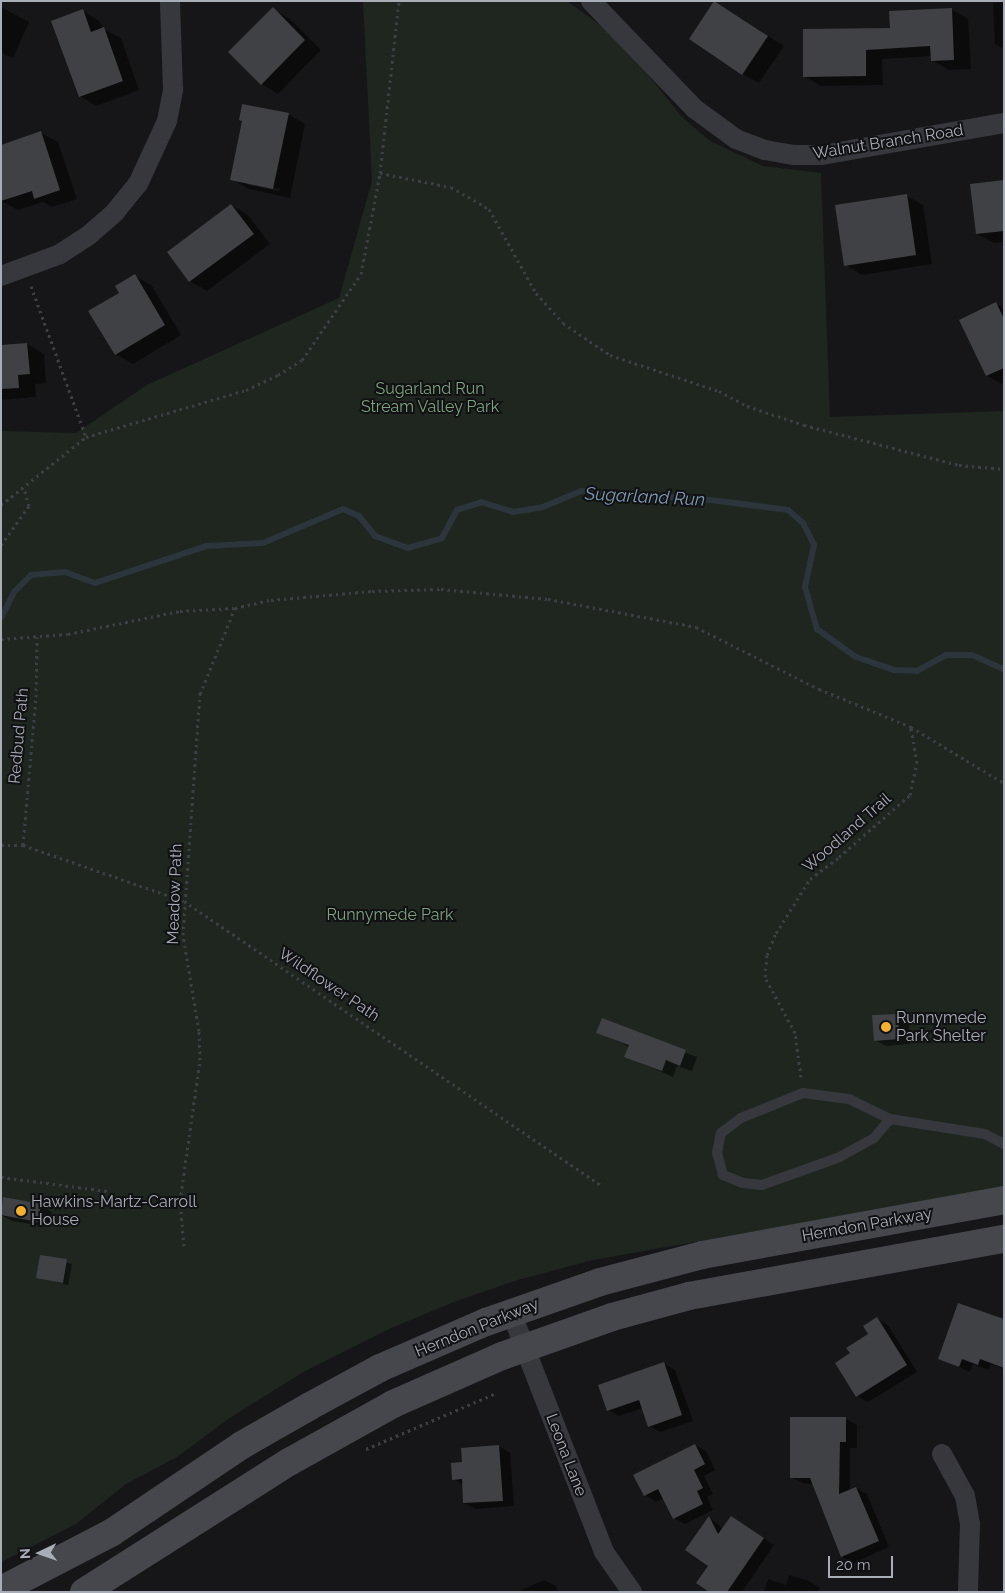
<!DOCTYPE html>
<html>
<head>
<meta charset="utf-8">
<style>
  body { margin:0 }
  #map { position:relative; width:1005px; height:1593px; overflow:hidden; background:#161618; font-family:Raleway,sans-serif }
  div>[style] { position:absolute }
  .green>* { inset:0; background:#1e261f }
  .shadow>* { inset:0; background:#0007 }
  .stream>* { height:6px; margin:-3px; padding:0 3px; transform-origin:3px; border-radius:3px; background:#2c353c }
  .building>* { inset:0; background:#404145 }
  .path>* { height:3px; margin-top:-1.5px; transform-origin:0; background:repeating-linear-gradient(90deg,#3d3f44 0 2.5px,transparent 0 6.5px) }
  .lane>* { height:10px; margin:-5px; padding:0 5px; transform-origin:5px; border-radius:5px; background:#37383d }
  .street>* { height:20px; margin:-10px; padding:0 10px; transform-origin:10px; border-radius:10px; background:#37383d }
  .secondary>* { height:28px; margin:-14px; padding:0 14px; transform-origin:14px; border-radius:14px; background:#45474d }
  .dots>* { width:14px; height:14px; translate:-50% -50%; box-sizing:border-box; border:2px solid #111113; border-radius:50% }
  span { translate:-50% -50%; white-space:nowrap; text-align:center; line-height:1.15; -webkit-text-stroke:4px #111113; paint-order:stroke }
  .street-label { font-size:16px; color:#a8adb8 }
  .park-label { font-size:16px; color:#7fa381 }
  .poi-label { font-size:16px; color:#a8adb8 }
  .left { translate:0 -50%; text-align:left }
  .water-label { font-size:18px; color:#7f9bb3; font-style:italic }
  .frame { position:absolute; inset:0; border:2px solid #a8adb8; pointer-events:none }
  .north { position:absolute; left:15px; top:1528px; width:50px; height:50px; -webkit-text-stroke:4px #111113; paint-order:stroke; rotate:267deg; font-size:14px; font-weight:700; line-height:20px; text-align:center; color:#a8adb8 }
  .north::after { content:''; display:block; margin:auto; width:18px; height:22px; background:#a8adb8; clip-path:polygon(50% 0,100% 100%,50% 72%,0 100%) }
  .scale { position:absolute; left:828px; top:1556px; width:65px; height:22px; box-sizing:border-box; border:2px solid #a8adb8; border-top:0; padding-left:6px; font-size:15px; line-height:18px; white-space:nowrap; color:#a8adb8; -webkit-text-stroke:4px #111113; paint-order:stroke }
</style>
</head>
<body>
<div id="map">
  <div class="green">
    <div style="clip-path:polygon(363px 1px,567px 1px,607px 30px,634px 57px,681px 116px,710px 141px,763px 166px,821px 173px,830px 417px,1004px 411px,1004px 1187px,593px 1260px,518px 1280px,454px 1302px,391px 1328px,305px 1371px,231px 1417px,177px 1457px,126px 1484px,76px 1524px,1px 1562px,1px 431px,76px 433px,147px 385px,339px 298px,372px 181px)"></div>
  </div>
  <div class="shadow">
    <div style="clip-path:polygon(715px 2px,784px 46px,759px 83px,742px 74px)"></div>
    <div style="clip-path:polygon(1004px 2px,1004px 49px,995px 44px,993px 3px)"></div>
    <div style="clip-path:polygon(1px 7px,29px 22px,13px 58px,1px 53px)"></div>
    <div style="clip-path:polygon(273px 9px,290px 19px,321px 50px,278px 94px,262px 84px)"></div>
    <div style="clip-path:polygon(951px 9px,968px 19px,971px 69px,949px 70px,932px 60px,932px 56px,882px 59px,883px 85px,821px 86px,804px 76px,891px 30px)"></div>
    <div style="clip-path:polygon(83px 11px,99px 21px,103px 29px,121px 38px,139px 90px,96px 106px,80px 96px)"></div>
    <div style="clip-path:polygon(evenodd,288px 114px,305px 124px,290px 198px,249px 189px,232px 179px,288px 114px,248px 182px,280px 189px,279px 191px,248px 185px,248px 182px)"></div>
    <div style="clip-path:polygon(41px 133px,58px 142px,77px 199px,52px 207px,43px 202px,18px 210px,1px 201px)"></div>
    <div style="clip-path:polygon(1004px 181px,1004px 242px,994px 243px,977px 234px)"></div>
    <div style="clip-path:polygon(907px 196px,923px 205px,932px 264px,862px 275px,846px 265px)"></div>
    <div style="clip-path:polygon(231px 205px,248px 215px,270px 244px,207px 291px,190px 281px,168px 252px)"></div>
    <div style="clip-path:polygon(135px 276px,152px 286px,181px 335px,133px 364px,116px 354px,121px 293px)"></div>
    <div style="clip-path:polygon(996px 304px,1004px 308px,1004px 385px,987px 376px)"></div>
    <div style="clip-path:polygon(27px 344px,44px 354px,46px 383px,35px 384px,36px 397px,1px 400px,1px 346px)"></div>
    <div style="clip-path:polygon(898px 1015px,909px 1021px,910px 1044px,886px 1046px,875px 1040px)"></div>
    <div style="clip-path:polygon(602px 1020px,697px 1057px,692px 1071px,677px 1066px,673px 1077px,626px 1056px,630px 1047px,598px 1032px)"></div>
    <div style="clip-path:polygon(41px 1205px,52px 1212px,49px 1227px,12px 1221px,1px 1215px)"></div>
    <div style="clip-path:polygon(41px 1256px,72px 1264px,68px 1285px,37px 1277px)"></div>
    <div style="clip-path:polygon(877px 1319px,888px 1325px,917px 1372px,868px 1402px,857px 1396px,852px 1354px,870px 1334px)"></div>
    <div style="clip-path:polygon(1004px 1321px,1004px 1369px,991px 1364px,989px 1370px,973px 1364px,970px 1372px,940px 1359px)"></div>
    <div style="clip-path:polygon(664px 1364px,675px 1370px,693px 1421px,660px 1432px,649px 1426px,643px 1408px,619px 1416px,608px 1410px)"></div>
    <div style="clip-path:polygon(846px 1419px,857px 1425px,857px 1448px,850px 1448px,850px 1490px,856px 1488px,867px 1494px,889px 1547px,853px 1563px,842px 1557px,841px 1544px,813px 1484px,802px 1483px,791px 1477px)"></div>
    <div style="clip-path:polygon(695px 1445px,706px 1451px,715px 1470px,704px 1476px,713px 1494px,707px 1497px,713px 1510px,685px 1524px,674px 1518px,664px 1498px,656px 1502px,645px 1495px)"></div>
    <div style="clip-path:polygon(499px 1446px,510px 1453px,514px 1506px,476px 1509px,464px 1503px,463px 1485px,454px 1479px,463px 1463px)"></div>
    <div style="clip-path:polygon(709px 1517px,723px 1529px,732px 1517px,774px 1545px,742px 1592px,711px 1592px)"></div>
    <div style="clip-path:polygon(789px 1575px,809px 1581px,820px 1588px,818px 1592px,764px 1592px,768px 1579px,786px 1585px)"></div>
    <div style="clip-path:polygon(544px 1580px,556px 1586px,558px 1592px,517px 1592px)"></div>
  </div>
  <div class="stream">
    <div style="left:1px;top:618px;width:29px;rotate:-63deg"></div>
    <div style="left:14px;top:592px;width:24px;rotate:-45deg"></div>
    <div style="left:31px;top:575px;width:34px;rotate:-5deg"></div>
    <div style="left:65px;top:572px;width:32px;rotate:20deg"></div>
    <div style="left:95px;top:583px;width:118px;rotate:-18.3deg"></div>
    <div style="left:207px;top:546px;width:56px;rotate:-3.1deg"></div>
    <div style="left:263px;top:543px;width:87px;rotate:-23deg"></div>
    <div style="left:343px;top:509px;width:17px;rotate:24deg"></div>
    <div style="left:359px;top:516px;width:26px;rotate:51deg"></div>
    <div style="left:375px;top:536px;width:35px;rotate:20deg"></div>
    <div style="left:408px;top:548px;width:35px;rotate:-16deg"></div>
    <div style="left:442px;top:538px;width:32px;rotate:-62deg"></div>
    <div style="left:457px;top:510px;width:25px;rotate:-18deg"></div>
    <div style="left:481px;top:502px;width:34px;rotate:17deg"></div>
    <div style="left:513px;top:512px;width:30px;rotate:-9deg"></div>
    <div style="left:543px;top:507px;width:41px;rotate:-22.8deg"></div>
    <div style="left:581px;top:491px;width:30px;rotate:4deg"></div>
    <div style="left:611px;top:493px;width:100px;rotate:4deg"></div>
    <div style="left:711px;top:500px;width:78px;rotate:7.4deg"></div>
    <div style="left:788px;top:510px;width:20px;rotate:41deg"></div>
    <div style="left:803px;top:523px;width:25px;rotate:63deg"></div>
    <div style="left:814px;top:545px;width:43px;rotate:102.1deg"></div>
    <div style="left:805px;top:587px;width:44px;rotate:74.1deg"></div>
    <div style="left:817px;top:629px;width:48px;rotate:35.7deg"></div>
    <div style="left:856px;top:657px;width:40px;rotate:18.9deg"></div>
    <div style="left:894px;top:670px;width:23px;rotate:2deg"></div>
    <div style="left:917px;top:671px;width:33px;rotate:-29deg"></div>
    <div style="left:946px;top:655px;width:26px"></div>
    <div style="left:972px;top:655px;width:35px;rotate:24deg"></div>
  </div>
  <div class="building">
    <div style="clip-path:polygon(714px 1px,768px 36px,742px 75px,689px 39px)"></div>
    <div style="clip-path:polygon(273px 7px,305px 40px,261px 85px,228px 52px)"></div>
    <div style="clip-path:polygon(952px 8px,954px 60px,931px 61px,930px 46px,866px 50px,866px 76px,803px 77px,803px 29px,890px 28px,889px 11px)"></div>
    <div style="clip-path:polygon(83px 9px,91px 32px,104px 27px,123px 81px,79px 97px,51px 21px)"></div>
    <div style="clip-path:polygon(242px 104px,289px 113px,273px 189px,230px 180px,242px 121px,239px 120px)"></div>
    <div style="clip-path:polygon(41px 131px,60px 190px,34px 199px,32px 191px,1px 201px,1px 145px)"></div>
    <div style="clip-path:polygon(1004px 180px,1004px 231px,976px 234px,970px 184px)"></div>
    <div style="clip-path:polygon(907px 194px,916px 255px,844px 266px,835px 205px)"></div>
    <div style="clip-path:polygon(231px 204px,254px 234px,189px 282px,167px 252px)"></div>
    <div style="clip-path:polygon(135px 274px,165px 325px,115px 355px,88px 311px,119px 293px,115px 286px)"></div>
    <div style="clip-path:polygon(996px 302px,1004px 319px,1004px 368px,986px 376px,959px 320px)"></div>
    <div style="clip-path:polygon(27px 343px,30px 374px,18px 375px,19px 388px,1px 389px,1px 345px)"></div>
    <div style="clip-path:polygon(898px 1014px,899px 1039px,874px 1041px,872px 1015px)"></div>
    <div style="clip-path:polygon(602px 1018px,686px 1050px,680px 1066px,666px 1060px,662px 1071px,624px 1057px,629px 1045px,596px 1033px)"></div>
    <div style="clip-path:polygon(3px 1197px,41px 1204px,38px 1222px,1px 1215px)"></div>
    <div style="clip-path:polygon(40px 1255px,67px 1259px,63px 1283px,36px 1278px)"></div>
    <div style="clip-path:polygon(958px 1303px,1004px 1319px,1004px 1368px,980px 1359px,978px 1365px,962px 1359px,959px 1367px,938px 1359px)"></div>
    <div style="clip-path:polygon(877px 1317px,907px 1365px,856px 1397px,835px 1363px,850px 1353px,846px 1348px,868px 1334px,863px 1326px)"></div>
    <div style="clip-path:polygon(664px 1362px,682px 1415px,648px 1427px,639px 1400px,607px 1411px,598px 1385px)"></div>
    <div style="clip-path:polygon(790px 1417px,846px 1417px,846px 1442px,840px 1442px,839px 1494px,856px 1487px,879px 1541px,841px 1557px,810px 1478px,790px 1478px)"></div>
    <div style="clip-path:polygon(695px 1444px,705px 1464px,694px 1470px,703px 1488px,697px 1491px,703px 1504px,673px 1519px,658px 1489px,644px 1496px,633px 1475px)"></div>
    <div style="clip-path:polygon(499px 1445px,503px 1501px,463px 1503px,462px 1479px,452px 1480px,451px 1463px,462px 1462px,461px 1448px)"></div>
    <div style="clip-path:polygon(709px 1516px,718px 1534px,731px 1516px,764px 1538px,727px 1592px,709px 1592px,696px 1583px,708px 1566px,685px 1550px)"></div>
  </div>
  <div class="path">
    <div style="left:380px;top:173px;width:72px;rotate:11.2deg"></div>
    <div style="left:451px;top:187px;width:44px;rotate:30.1deg"></div>
    <div style="left:489px;top:209px;width:96px;rotate:60.8deg"></div>
    <div style="left:536px;top:293px;width:40px;rotate:48deg"></div>
    <div style="left:563px;top:323px;width:57px;rotate:34.2deg"></div>
    <div style="left:610px;top:355px;width:115px;rotate:18.3deg"></div>
    <div style="left:719px;top:391px;width:32px;rotate:28deg"></div>
    <div style="left:747px;top:406px;width:60px;rotate:18.4deg"></div>
    <div style="left:804px;top:425px;width:160px;rotate:14.5deg"></div>
    <div style="left:959px;top:465px;width:45px;rotate:5.1deg"></div>
    <div style="left:31px;top:286px;width:161px;rotate:70deg"></div>
    <div style="left:1px;top:505px;width:109px;rotate:-38.7deg"></div>
    <div style="left:86px;top:437px;width:167px;rotate:-16.4deg"></div>
    <div style="left:246px;top:390px;width:35px;rotate:-25deg"></div>
    <div style="left:278px;top:375px;width:28px;rotate:-32deg"></div>
    <div style="left:302px;top:360px;width:104px;rotate:-55.5deg"></div>
    <div style="left:361px;top:274px;width:103px;rotate:-79.3deg"></div>
    <div style="left:380px;top:173px;width:173px;rotate:-83.7deg"></div>
    <div style="left:1px;top:545px;width:48px;rotate:-54.3deg"></div>
    <div style="left:29px;top:506px;width:19px;rotate:-106deg"></div>
    <div style="left:1px;top:639px;width:67px;rotate:-4.3deg"></div>
    <div style="left:68px;top:634px;width:114px;rotate:-11.6deg"></div>
    <div style="left:180px;top:611px;width:55px;rotate:-3.1deg"></div>
    <div style="left:235px;top:608px;width:37px;rotate:-13deg"></div>
    <div style="left:271px;top:600px;width:101px;rotate:-5.1deg"></div>
    <div style="left:372px;top:591px;width:69px;rotate:-1.7deg"></div>
    <div style="left:441px;top:589px;width:107px;rotate:5.3deg"></div>
    <div style="left:548px;top:599px;width:151px;rotate:10.7deg"></div>
    <div style="left:696px;top:627px;width:138px;rotate:26.8deg"></div>
    <div style="left:819px;top:689px;width:100px;rotate:22.4deg"></div>
    <div style="left:911px;top:727px;width:109px;rotate:31.1deg"></div>
    <div style="left:1px;top:845px;width:22px"></div>
    <div style="left:23px;top:845px;width:149px;rotate:-85deg"></div>
    <div style="left:36px;top:697px;width:60px;rotate:-89deg"></div>
    <div style="left:23px;top:845px;width:170px;rotate:19.2deg"></div>
    <div style="left:184px;top:901px;width:506px;rotate:34.29deg"></div>
    <div style="left:801px;top:1077px;width:44px;rotate:-97.8deg"></div>
    <div style="left:795px;top:1033px;width:64px;rotate:-118.2deg"></div>
    <div style="left:765px;top:977px;width:22px;rotate:-85deg"></div>
    <div style="left:767px;top:955px;width:24px;rotate:-68deg"></div>
    <div style="left:776px;top:933px;width:64px;rotate:-57.8deg"></div>
    <div style="left:810px;top:879px;width:36px;rotate:-37deg"></div>
    <div style="left:839px;top:857px;width:94px;rotate:-41.1deg"></div>
    <div style="left:910px;top:795px;width:33px;rotate:-78deg"></div>
    <div style="left:917px;top:763px;width:36px;rotate:-100deg"></div>
    <div style="left:1px;top:1177px;width:107px;rotate:7.5deg"></div>
    <div style="left:184px;top:1246px;width:45px;rotate:-95.1deg"></div>
    <div style="left:180px;top:1201px;width:142px;rotate:-81.9deg"></div>
    <div style="left:200px;top:1060px;width:29px;rotate:-92deg"></div>
    <div style="left:199px;top:1031px;width:97px;rotate:-99.5deg"></div>
    <div style="left:183px;top:935px;width:242px;rotate:-86deg"></div>
    <div style="left:200px;top:694px;width:93px;rotate:-67.9deg"></div>
    <div style="left:366px;top:1449px;width:139px;rotate:-23.3deg"></div>
  </div>
  <div class="lane">
    <div style="left:890px;top:1119px;width:25px;rotate:130deg"></div>
    <div style="left:874px;top:1138px;width:39px;rotate:151deg"></div>
    <div style="left:840px;top:1157px;width:83px;rotate:160.3deg"></div>
    <div style="left:762px;top:1185px;width:19px;rotate:-174deg"></div>
    <div style="left:743px;top:1183px;width:22px;rotate:-158deg"></div>
    <div style="left:723px;top:1175px;width:23px;rotate:-105deg"></div>
    <div style="left:717px;top:1153px;width:20px;rotate:-79deg"></div>
    <div style="left:721px;top:1133px;width:25px;rotate:-37deg"></div>
    <div style="left:741px;top:1118px;width:67px;rotate:-22deg"></div>
    <div style="left:803px;top:1093px;width:46px;rotate:7.4deg"></div>
    <div style="left:849px;top:1099px;width:46px;rotate:26deg"></div>
    <div style="left:890px;top:1119px;width:96px;rotate:9deg"></div>
    <div style="left:985px;top:1134px;width:21px;rotate:28deg"></div>
  </div>
  <div class="street">
    <div style="left:591px;top:1px;width:150px;rotate:46.1deg"></div>
    <div style="left:695px;top:109px;width:51px;rotate:36.2deg"></div>
    <div style="left:736px;top:139px;width:31px;rotate:21deg"></div>
    <div style="left:765px;top:150px;width:28px;rotate:10deg"></div>
    <div style="left:793px;top:155px;width:29px"></div>
    <div style="left:822px;top:155px;width:185px;rotate:-10deg"></div>
    <div style="left:1px;top:276px;width:63px;rotate:-20.4deg"></div>
    <div style="left:60px;top:254px;width:35px;rotate:-33deg"></div>
    <div style="left:89px;top:235px;width:35px;rotate:-41deg"></div>
    <div style="left:115px;top:212px;width:36px;rotate:-51deg"></div>
    <div style="left:138px;top:184px;width:69px;rotate:-65.3deg"></div>
    <div style="left:167px;top:121px;width:33px;rotate:-79deg"></div>
    <div style="left:173px;top:89px;width:88px;rotate:-92deg"></div>
    <div style="left:511px;top:1312px;width:257px;rotate:68.8deg"></div>
    <div style="left:604px;top:1552px;width:49px;rotate:55deg"></div>
    <div style="left:942px;top:1454px;width:48px;rotate:61.3deg"></div>
    <div style="left:965px;top:1496px;width:27px;rotate:80deg"></div>
    <div style="left:970px;top:1523px;width:69px;rotate:91.7deg"></div>
  </div>
  <div class="secondary">
    <div style="left:1px;top:1590px;width:124px;rotate:-27.4deg"></div>
    <div style="left:111px;top:1533px;width:158px;rotate:-33.9deg"></div>
    <div style="left:242px;top:1445px;width:78px;rotate:-29.8deg"></div>
    <div style="left:310px;top:1406px;width:80px;rotate:-28.5deg"></div>
    <div style="left:380px;top:1368px;width:116px;rotate:-23.5deg"></div>
    <div style="left:486px;top:1322px;width:121px;rotate:-19.3deg"></div>
    <div style="left:600px;top:1282px;width:106px;rotate:-14.8deg"></div>
    <div style="left:702px;top:1255px;width:307px;rotate:-10.3deg"></div>
    <div style="left:84px;top:1592px;width:243px;rotate:-32.4deg"></div>
    <div style="left:289px;top:1462px;width:119px;rotate:-29.1deg"></div>
    <div style="left:393px;top:1404px;width:119px;rotate:-23.8deg"></div>
    <div style="left:502px;top:1356px;width:117px;rotate:-19.5deg"></div>
    <div style="left:612px;top:1317px;width:80px;rotate:-15.3deg"></div>
    <div style="left:689px;top:1296px;width:320px;rotate:-10.3deg"></div>
  </div>
  <div class="dots">
    <div style="left:886px;top:1027px;background:#f2b134"></div>
    <div style="left:21px;top:1211px;background:#f2b134"></div>
  </div>
  <div class="street-label">
    <span style="left:888px;top:142px;rotate:-9deg">Walnut Branch Road</span>
    <span style="left:19px;top:736px;rotate:-85deg">Redbud Path</span>
    <span style="left:847px;top:833px;rotate:-41deg">Woodland Trail</span>
    <span style="left:175px;top:894px;rotate:-88deg">Meadow Path</span>
    <span style="left:329px;top:985px;rotate:34deg">Wildflower Path</span>
    <span style="left:867px;top:1225px;rotate:-10deg">Herndon Parkway</span>
    <span style="left:477px;top:1328px;rotate:-22deg">Herndon Parkway</span>
    <span style="left:566px;top:1455px;rotate:69deg">Leona Lane</span>
  </div>
  <div class="park-label">
    <span style="left:430px;top:398px">Sugarland Run<br>Stream Valley Park</span>
    <span style="left:390px;top:915px">Runnymede Park</span>
  </div>
  <div class="poi-label">
    <span class="left" style="left:896px;top:1027px">Runnymede<br>Park Shelter</span>
    <span class="left" style="left:31px;top:1211px">Hawkins-Martz-Carroll<br>House</span>
  </div>
  <div class="water-label">
    <span style="left:645px;top:497px;rotate:3deg">Sugarland Run</span>
  </div>
  <div class="frame"></div>
  <div class="north">N</div>
  <div class="scale">20 m</div>
</div>
</body>
</html>
